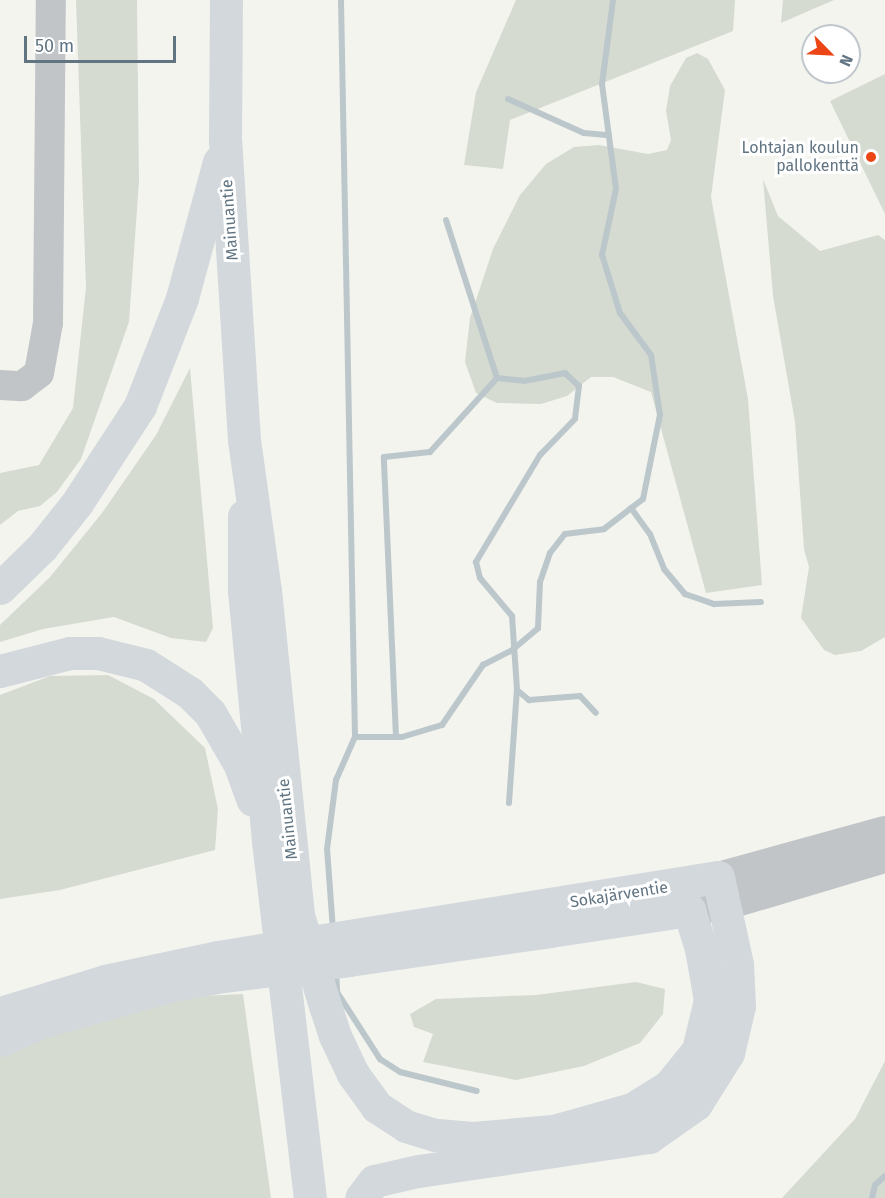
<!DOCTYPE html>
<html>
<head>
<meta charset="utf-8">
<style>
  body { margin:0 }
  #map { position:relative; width:885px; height:1198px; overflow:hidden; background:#f4f4ef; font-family:"Fira Sans",sans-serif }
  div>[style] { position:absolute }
  .green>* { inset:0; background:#d5dbd0 }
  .stream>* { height:6px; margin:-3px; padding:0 3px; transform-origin:3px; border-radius:3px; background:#bcc7cc }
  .minor>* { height:30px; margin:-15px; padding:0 15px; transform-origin:15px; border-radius:15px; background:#c1c5c8 }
  .major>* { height:33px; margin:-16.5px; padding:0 16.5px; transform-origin:16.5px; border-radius:16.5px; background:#d2d8dc }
  .highway>* { height:33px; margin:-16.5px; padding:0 16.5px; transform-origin:16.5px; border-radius:16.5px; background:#d2d8dc }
  .dots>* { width:16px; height:16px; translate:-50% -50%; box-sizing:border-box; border:3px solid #fff; border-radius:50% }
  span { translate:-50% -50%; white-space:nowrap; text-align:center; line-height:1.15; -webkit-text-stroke:6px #fff; paint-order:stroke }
  .poi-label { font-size:16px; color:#617482 }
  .right { translate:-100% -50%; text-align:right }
  .street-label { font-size:16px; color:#617482 }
  .north { position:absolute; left:801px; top:24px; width:60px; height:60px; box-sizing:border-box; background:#fff; border:2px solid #c0c7cd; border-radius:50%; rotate:114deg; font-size:16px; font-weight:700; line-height:24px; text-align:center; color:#617482 }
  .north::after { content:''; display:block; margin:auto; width:21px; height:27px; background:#ec4617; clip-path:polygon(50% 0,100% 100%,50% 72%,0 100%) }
  .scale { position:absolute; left:24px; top:36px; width:152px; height:27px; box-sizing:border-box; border:3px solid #617482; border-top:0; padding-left:8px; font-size:18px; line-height:21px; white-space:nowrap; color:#617482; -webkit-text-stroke:4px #fff; paint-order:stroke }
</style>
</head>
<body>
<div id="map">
  <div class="green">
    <div style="clip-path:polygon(76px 0,137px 0,139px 181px,129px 322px,81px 459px,57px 492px,40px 506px,18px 511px,0 525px,0 473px,39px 465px,73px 408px,86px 287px)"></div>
    <div style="clip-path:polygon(516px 0,735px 0,733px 31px,510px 120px,503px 169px,464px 165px,476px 92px)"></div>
    <div style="clip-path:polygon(783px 0,834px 0,781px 23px)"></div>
    <div style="clip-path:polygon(697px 53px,708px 59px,725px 90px,711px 197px,748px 399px,762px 585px,706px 593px,651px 392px,613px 377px,591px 377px,567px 396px,541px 404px,497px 403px,476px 393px,465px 362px,470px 318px,493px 249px,520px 195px,546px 164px,574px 147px,599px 145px,648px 154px,667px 150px,671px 140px,666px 111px,670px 86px,686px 58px)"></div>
    <div style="clip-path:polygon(885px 74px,885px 214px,830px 101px)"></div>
    <div style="clip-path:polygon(763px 179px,778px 216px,820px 251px,878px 235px,885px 240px,885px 637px,861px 651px,835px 655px,824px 650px,801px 618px,809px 567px,804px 549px,795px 422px,773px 296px)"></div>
    <div style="clip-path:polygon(190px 368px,213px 628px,206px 642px,171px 638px,114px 617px,43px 629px,0 642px,0 625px,50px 577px,102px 513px,156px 435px)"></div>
    <div style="clip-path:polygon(108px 675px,154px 699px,205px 748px,218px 809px,215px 850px,60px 890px,0 899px,0 695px,50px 676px)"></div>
    <div style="clip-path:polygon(636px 982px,665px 989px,663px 1014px,640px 1043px,584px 1066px,516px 1080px,423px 1062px,433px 1034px,414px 1027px,410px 1014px,436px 999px,536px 995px)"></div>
    <div style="clip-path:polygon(243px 994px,271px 1198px,0 1198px,0 1054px,63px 1027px,183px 997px)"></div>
    <div style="clip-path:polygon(885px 1061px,885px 1198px,782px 1198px,855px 1119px)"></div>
  </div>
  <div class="stream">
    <div style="left:508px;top:99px;width:83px;rotate:24.1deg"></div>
    <div style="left:584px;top:133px;width:25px;rotate:5deg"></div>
    <div style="left:497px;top:378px;width:27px;rotate:6deg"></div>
    <div style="left:524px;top:381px;width:42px;rotate:-11deg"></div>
    <div style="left:565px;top:373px;width:19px;rotate:43deg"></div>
    <div style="left:579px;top:386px;width:33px;rotate:97deg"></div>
    <div style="left:575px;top:419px;width:50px;rotate:134.2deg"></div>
    <div style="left:540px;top:455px;width:125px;rotate:120.9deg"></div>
    <div style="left:476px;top:562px;width:16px;rotate:76deg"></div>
    <div style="left:480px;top:578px;width:50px;rotate:49.9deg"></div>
    <div style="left:512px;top:616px;width:74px;rotate:86.1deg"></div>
    <div style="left:517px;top:690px;width:16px;rotate:40deg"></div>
    <div style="left:529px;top:700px;width:51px;rotate:-4.5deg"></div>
    <div style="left:580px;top:696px;width:23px;rotate:47deg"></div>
    <div style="left:631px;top:508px;width:32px;rotate:54deg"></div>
    <div style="left:650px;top:534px;width:38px;rotate:68deg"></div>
    <div style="left:664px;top:569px;width:33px;rotate:50deg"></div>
    <div style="left:685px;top:594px;width:31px;rotate:19deg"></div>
    <div style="left:714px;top:604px;width:47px;rotate:-2.4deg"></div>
    <div style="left:355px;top:737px;width:47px"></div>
    <div style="left:402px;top:737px;width:42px;rotate:-16.7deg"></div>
    <div style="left:442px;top:725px;width:73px;rotate:-55.7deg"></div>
    <div style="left:483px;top:665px;width:31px;rotate:-27deg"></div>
    <div style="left:511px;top:651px;width:35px;rotate:-40deg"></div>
    <div style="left:538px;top:628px;width:46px;rotate:-87.5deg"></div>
    <div style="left:540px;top:582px;width:31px;rotate:-71deg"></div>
    <div style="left:550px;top:553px;width:24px;rotate:-52deg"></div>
    <div style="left:565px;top:534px;width:39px;rotate:-7deg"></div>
    <div style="left:604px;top:529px;width:49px;rotate:-37.6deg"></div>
    <div style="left:643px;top:499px;width:86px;rotate:-78.6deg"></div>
    <div style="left:660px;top:415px;width:61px;rotate:-98.5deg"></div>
    <div style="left:651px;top:355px;width:52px;rotate:-126.4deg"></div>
    <div style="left:620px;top:313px;width:61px;rotate:-107.2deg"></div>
    <div style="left:602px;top:255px;width:67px;rotate:-78deg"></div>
    <div style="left:616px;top:189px;width:106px;rotate:-97.6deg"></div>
    <div style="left:602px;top:84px;width:85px;rotate:-82.5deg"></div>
    <div style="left:396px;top:737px;width:280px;rotate:-92.5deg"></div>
    <div style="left:384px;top:457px;width:46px;rotate:-6.2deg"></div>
    <div style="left:430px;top:452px;width:100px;rotate:-47.8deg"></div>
    <div style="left:497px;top:378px;width:166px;rotate:-107.9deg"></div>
    <div style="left:509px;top:803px;width:113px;rotate:-86deg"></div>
    <div style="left:333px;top:930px;width:81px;rotate:-94.2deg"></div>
    <div style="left:327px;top:849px;width:70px;rotate:-82.6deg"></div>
    <div style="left:336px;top:780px;width:47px;rotate:-66.2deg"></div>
    <div style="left:355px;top:737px;width:737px;rotate:-91.09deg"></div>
    <div style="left:336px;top:970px;width:22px;rotate:87deg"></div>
    <div style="left:337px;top:992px;width:80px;rotate:57.3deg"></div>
    <div style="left:380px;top:1059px;width:24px;rotate:33deg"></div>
    <div style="left:400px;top:1072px;width:79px;rotate:13.9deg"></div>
    <div style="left:872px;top:1198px;width:13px;rotate:-77deg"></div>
    <div style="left:875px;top:1185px;width:13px;rotate:-42deg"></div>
  </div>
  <div class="minor">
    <div style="left:0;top:385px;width:22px;rotate:3deg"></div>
    <div style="left:22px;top:386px;width:21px;rotate:-37deg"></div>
    <div style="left:39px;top:373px;width:51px;rotate:-79.8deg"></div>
    <div style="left:48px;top:323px;width:323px;rotate:-89.5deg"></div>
    <div style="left:718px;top:877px;width:173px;rotate:-15.4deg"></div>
    <div style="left:689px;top:910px;width:38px;rotate:-7deg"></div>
    <div style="left:727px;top:905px;width:165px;rotate:-16.6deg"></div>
  </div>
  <div class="major">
    <div style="left:244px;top:516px;width:75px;rotate:90deg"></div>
    <div style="left:244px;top:591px;width:251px;rotate:84.5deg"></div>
    <div style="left:268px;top:841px;width:359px;rotate:83.3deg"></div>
    <div style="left:0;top:671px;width:72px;rotate:-14.4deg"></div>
    <div style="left:70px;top:653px;width:28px"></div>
    <div style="left:98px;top:653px;width:49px;rotate:14deg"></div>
    <div style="left:146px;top:665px;width:52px;rotate:32.5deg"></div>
    <div style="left:190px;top:693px;width:28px;rotate:45deg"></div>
    <div style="left:210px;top:713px;width:60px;rotate:60deg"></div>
    <div style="left:240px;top:765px;width:37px;rotate:70deg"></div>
    <div style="left:0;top:1013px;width:110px;rotate:-16.9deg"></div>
    <div style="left:105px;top:981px;width:116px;rotate:-12deg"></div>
    <div style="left:218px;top:957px;width:506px;rotate:-9.09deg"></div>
    <div style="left:718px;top:877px;width:89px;rotate:77.7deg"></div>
    <div style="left:737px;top:964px;width:42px;rotate:87.3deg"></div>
    <div style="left:739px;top:1006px;width:48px;rotate:103.2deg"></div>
    <div style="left:728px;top:1053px;width:60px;rotate:122.1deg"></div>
    <div style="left:696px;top:1104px;width:57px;rotate:144.9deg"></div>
    <div style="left:649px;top:1137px;width:233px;rotate:171.6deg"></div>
    <div style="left:418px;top:1171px;width:45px;rotate:167.2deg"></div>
    <div style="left:374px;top:1181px;width:21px;rotate:127deg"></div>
  </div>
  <div class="highway">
    <div style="left:0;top:588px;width:59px;rotate:-44.3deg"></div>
    <div style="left:42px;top:547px;width:56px;rotate:-51.5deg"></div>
    <div style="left:77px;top:503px;width:116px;rotate:-57deg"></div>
    <div style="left:140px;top:406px;width:116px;rotate:-68.7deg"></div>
    <div style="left:182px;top:298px;width:141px;rotate:-74.8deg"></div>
    <div style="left:0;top:1040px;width:48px;rotate:-23.4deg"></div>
    <div style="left:44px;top:1021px;width:134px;rotate:-15.6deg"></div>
    <div style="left:173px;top:985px;width:45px;rotate:-10.3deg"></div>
    <div style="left:217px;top:977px;width:133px;rotate:-7.3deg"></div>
    <div style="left:349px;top:960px;width:203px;rotate:-8.2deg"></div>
    <div style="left:550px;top:931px;width:141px;rotate:-8.6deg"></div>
    <div style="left:689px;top:910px;width:41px;rotate:72.9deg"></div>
    <div style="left:701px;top:949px;width:52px;rotate:80deg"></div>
    <div style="left:710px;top:1000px;width:51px;rotate:103.5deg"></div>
    <div style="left:698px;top:1050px;width:46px;rotate:128.9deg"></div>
    <div style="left:669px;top:1086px;width:44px;rotate:148.1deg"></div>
    <div style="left:632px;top:1109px;width:82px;rotate:164.4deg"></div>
    <div style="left:553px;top:1131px;width:81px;rotate:175.1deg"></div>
    <div style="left:472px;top:1138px;width:37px;rotate:-175deg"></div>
    <div style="left:435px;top:1135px;width:30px;rotate:-163deg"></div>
    <div style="left:406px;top:1126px;width:35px;rotate:-147deg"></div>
    <div style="left:377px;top:1107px;width:41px;rotate:-126deg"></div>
    <div style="left:353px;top:1074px;width:42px;rotate:-115.3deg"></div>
    <div style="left:335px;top:1036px;width:32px;rotate:-108deg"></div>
    <div style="left:325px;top:1006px;width:95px;rotate:-106.5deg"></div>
    <div style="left:298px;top:915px;width:326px;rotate:-95.8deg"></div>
    <div style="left:265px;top:591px;width:152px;rotate:-97.9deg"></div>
    <div style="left:244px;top:440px;width:301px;rotate:-93.6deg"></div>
    <div style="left:225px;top:140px;width:140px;rotate:-89.6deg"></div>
  </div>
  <div class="dots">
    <div style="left:871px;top:157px;background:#ec4617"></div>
  </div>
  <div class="poi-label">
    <span class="right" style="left:859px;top:157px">Lohtajan koulun<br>pallokenttä</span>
  </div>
  <div class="street-label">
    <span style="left:230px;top:220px;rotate:-94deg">Mainuantie</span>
    <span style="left:288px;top:819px;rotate:-96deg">Mainuantie</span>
    <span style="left:619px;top:895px;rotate:-9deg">Sokajärventie</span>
  </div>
  <div class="north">N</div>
  <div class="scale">50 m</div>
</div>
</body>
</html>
